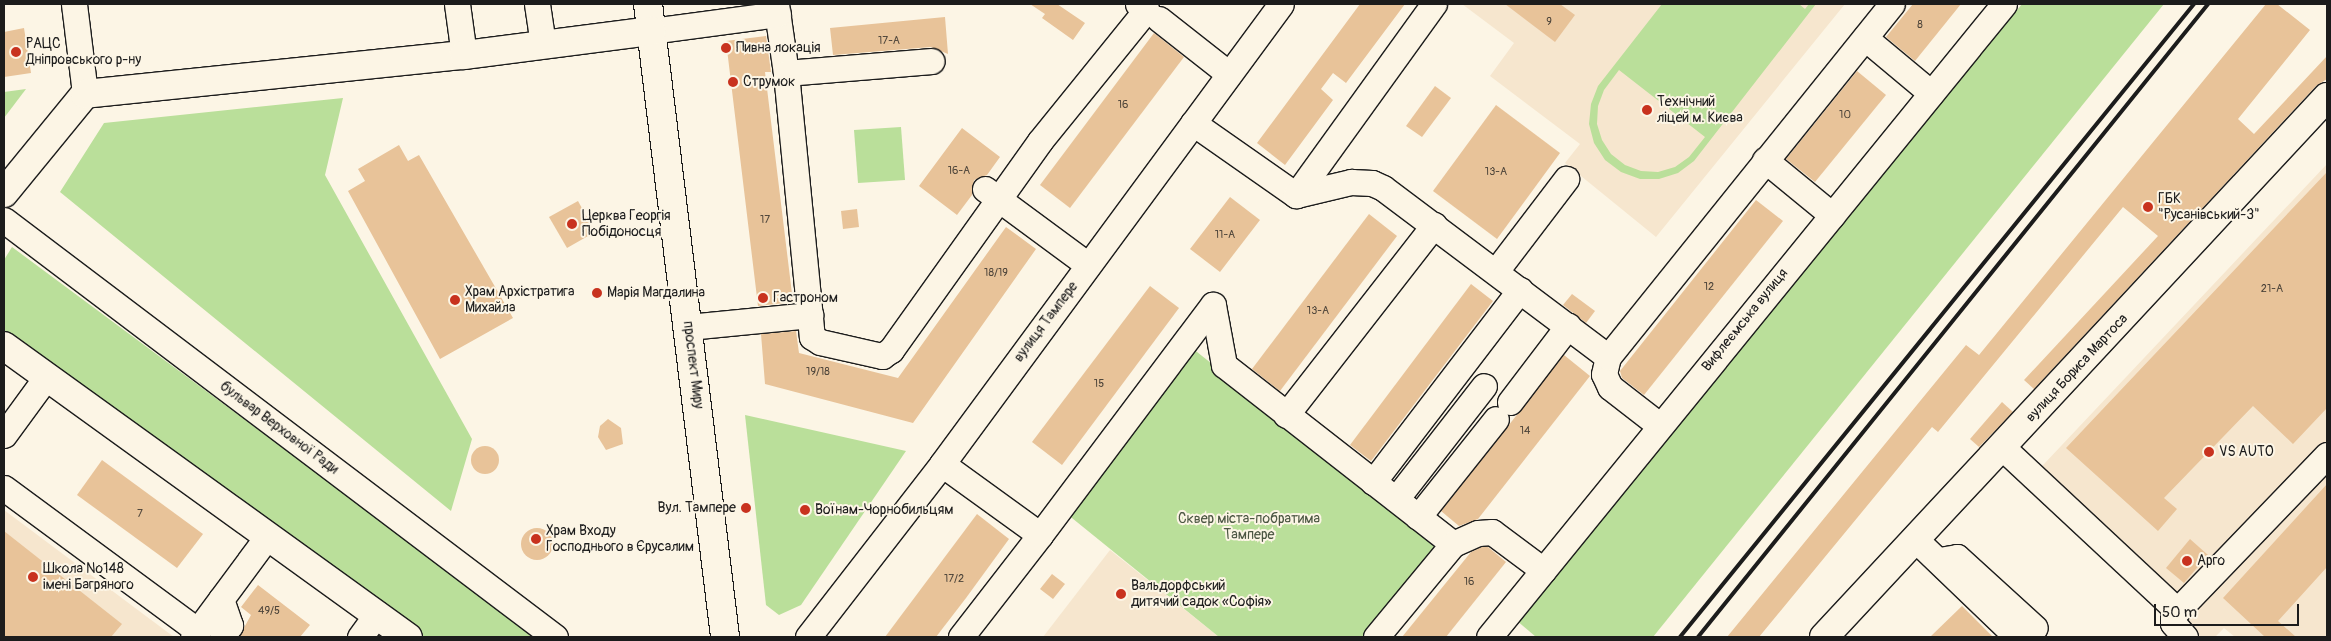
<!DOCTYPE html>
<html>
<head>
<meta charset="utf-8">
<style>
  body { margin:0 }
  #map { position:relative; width:2331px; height:641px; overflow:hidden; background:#fcf5e5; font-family:Pangolin,sans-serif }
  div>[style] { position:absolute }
  .built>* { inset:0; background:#f6e6ce }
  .green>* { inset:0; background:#badf9a }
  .building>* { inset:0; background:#e8c399 }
  .round { border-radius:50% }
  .roads { filter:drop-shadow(1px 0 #1c1c1c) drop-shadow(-1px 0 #1c1c1c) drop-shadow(0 1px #1c1c1c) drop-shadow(0 -1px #1c1c1c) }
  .minor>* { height:25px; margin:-12.5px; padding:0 12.5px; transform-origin:12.5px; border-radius:12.5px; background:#fcf5e5 }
  .major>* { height:28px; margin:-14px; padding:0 14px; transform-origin:14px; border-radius:14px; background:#fcf5e5 }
  .rail>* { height:4px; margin:-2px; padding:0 2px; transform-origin:2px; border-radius:2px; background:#1c1c1c }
  .dots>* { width:14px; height:14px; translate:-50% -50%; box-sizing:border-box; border:2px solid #fcf5e5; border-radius:50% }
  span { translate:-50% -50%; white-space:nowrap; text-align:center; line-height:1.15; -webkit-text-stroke:4px #fcf5e5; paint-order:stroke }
  .number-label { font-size:11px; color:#4f463b }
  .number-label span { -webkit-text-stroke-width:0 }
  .poi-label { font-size:14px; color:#1c1c1c }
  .left { translate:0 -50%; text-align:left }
  .right { translate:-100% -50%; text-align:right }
  .street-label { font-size:14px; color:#1c1c1c }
  .park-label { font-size:14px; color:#4b5642 }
  .frame { position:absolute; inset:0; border:5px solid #1c1c1c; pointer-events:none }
  .scale { position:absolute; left:2154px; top:604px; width:145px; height:22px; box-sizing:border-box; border:2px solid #1c1c1c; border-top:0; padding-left:6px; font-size:15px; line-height:18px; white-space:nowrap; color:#1c1c1c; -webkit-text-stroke:4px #fcf5e5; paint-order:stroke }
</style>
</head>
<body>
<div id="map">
  <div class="built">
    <div style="clip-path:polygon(1462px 4px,1845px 4px,1656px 237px,1565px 163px,1580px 144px,1490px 76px,1514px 43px)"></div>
    <div style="clip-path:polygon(2327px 164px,2327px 637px,2235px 637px,2224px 628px,2215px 637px,2198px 637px,2027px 482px)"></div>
    <div style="clip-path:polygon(4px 510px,174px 637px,4px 637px)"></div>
    <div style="clip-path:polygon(1110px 550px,1219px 637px,1043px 637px)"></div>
  </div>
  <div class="green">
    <div style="clip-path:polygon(evenodd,1662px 4px,1799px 4px,1805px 9px,1809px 4px,1816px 4px,1694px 161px,1678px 173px,1659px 179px,1640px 179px,1621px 172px,1605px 160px,1594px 143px,1589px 124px,1591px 104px,1598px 86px,1662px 4px,1619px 70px,1705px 137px,1689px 157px,1675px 167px,1658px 172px,1641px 171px,1625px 165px,1611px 154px,1602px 140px,1597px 124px,1598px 106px,1604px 90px,1619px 70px)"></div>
    <div style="clip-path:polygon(2022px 4px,2164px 4px,1653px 637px,1536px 637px,1516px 620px)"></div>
    <div style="clip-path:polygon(26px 89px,4px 118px,4px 92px)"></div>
    <div style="clip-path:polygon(343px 98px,325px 175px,472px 439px,451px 511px,60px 192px,104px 123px)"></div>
    <div style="clip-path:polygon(901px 127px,905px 180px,858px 183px,854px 130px)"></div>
    <div style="clip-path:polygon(12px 247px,538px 637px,421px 637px,4px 331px,4px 260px)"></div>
    <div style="clip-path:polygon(1192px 348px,1444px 548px,1367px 637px,1219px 637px,1067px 514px)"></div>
    <div style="clip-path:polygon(745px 415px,906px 451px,801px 605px,779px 615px,766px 605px)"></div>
  </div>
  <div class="building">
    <div style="clip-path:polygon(1030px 4px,1057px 4px,1085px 23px,1073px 40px,1042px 18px,1045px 14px)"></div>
    <div style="clip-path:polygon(1360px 4px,1405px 4px,1346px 83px,1333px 73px,1321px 89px,1333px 100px,1285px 165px,1257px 143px)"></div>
    <div style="clip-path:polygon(1505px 4px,1560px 4px,1575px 15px,1555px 42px)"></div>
    <div style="clip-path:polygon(1913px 4px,1961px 4px,1915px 61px,1886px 37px)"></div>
    <div style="clip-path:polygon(2266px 4px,2277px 4px,2310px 30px,2238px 119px,2254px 134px,2327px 56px,2327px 79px,2316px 86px,2034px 389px,2024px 380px,2158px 236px,2123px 207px,1938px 432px,1932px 427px,1759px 637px,1727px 637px,1966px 345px,1979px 355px)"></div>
    <div style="clip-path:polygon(945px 17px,948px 54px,931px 47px,833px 55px,830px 28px)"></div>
    <div style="clip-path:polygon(24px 28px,31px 73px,4px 77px,4px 32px)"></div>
    <div style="clip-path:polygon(1154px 33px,1184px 57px,1070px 208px,1040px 185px)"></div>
    <div style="clip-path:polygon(766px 36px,771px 72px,765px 72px,793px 302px,758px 306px,726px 41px)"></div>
    <div style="clip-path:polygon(1857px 71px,1886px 95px,1815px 182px,1786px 159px)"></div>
    <div style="clip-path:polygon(1435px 86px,1451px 98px,1422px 137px,1406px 126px)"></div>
    <div style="clip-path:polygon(1496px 105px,1560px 153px,1497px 239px,1433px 191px)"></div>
    <div style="clip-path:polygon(962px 128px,1000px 157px,987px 175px,974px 180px,972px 195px,957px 215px,919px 186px)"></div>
    <div style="clip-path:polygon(399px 145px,408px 161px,419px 155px,513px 318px,440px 359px,348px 191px,365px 181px,358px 169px)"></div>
    <div style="clip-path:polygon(2327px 172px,2327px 408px,2293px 444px,2253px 406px,2164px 498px,2177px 509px,2158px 531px,2066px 448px)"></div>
    <div style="clip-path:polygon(1230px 197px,1260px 220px,1220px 272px,1190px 249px)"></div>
    <div style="clip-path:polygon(1756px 200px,1783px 221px,1644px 395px,1622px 378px,1620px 371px)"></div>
    <div style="clip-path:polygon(578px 201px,595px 232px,567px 248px,549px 217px)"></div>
    <div style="clip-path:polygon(857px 209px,859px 227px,843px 229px,841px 211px)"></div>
    <div style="clip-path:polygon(1369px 214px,1397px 236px,1280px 391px,1252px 369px)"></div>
    <div style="clip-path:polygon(1006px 227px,1036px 249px,913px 423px,765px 384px,761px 334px,796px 331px,799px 353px,898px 378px)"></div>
    <div style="clip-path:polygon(1471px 284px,1493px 301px,1371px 461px,1350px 445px)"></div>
    <div style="clip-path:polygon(1150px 286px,1179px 308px,1062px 465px,1032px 442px)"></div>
    <div style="clip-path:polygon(1572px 294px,1595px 311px,1586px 323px,1563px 305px)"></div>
    <div style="clip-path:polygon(1564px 355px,1590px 376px,1478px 519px,1459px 526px,1441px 511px)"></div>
    <div style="clip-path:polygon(2002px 402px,2013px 412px,1979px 447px,1970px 439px)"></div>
    <div style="clip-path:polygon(608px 419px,621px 428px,623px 444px,606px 450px,598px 437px,600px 426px)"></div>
    <div class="round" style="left:471px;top:446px;width:28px;height:28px"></div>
    <div style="clip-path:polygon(102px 460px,203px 534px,177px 568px,77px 495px)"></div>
    <div style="clip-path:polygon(2327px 484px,2327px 567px,2278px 621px,2296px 637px,2265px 637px,2223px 598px)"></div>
    <div style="clip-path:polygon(977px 514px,1009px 539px,966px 598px,936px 637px,885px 637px)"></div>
    <div class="round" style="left:521px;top:528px;width:32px;height:32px"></div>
    <div style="clip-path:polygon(4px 531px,122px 624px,111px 637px,4px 637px)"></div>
    <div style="clip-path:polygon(2190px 539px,2208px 555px,2184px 583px,2166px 568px)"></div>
    <div style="clip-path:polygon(1482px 547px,1488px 547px,1506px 562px,1446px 637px,1402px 637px,1471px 552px)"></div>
    <div style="clip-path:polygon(1052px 574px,1065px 584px,1053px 599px,1040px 589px)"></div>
    <div style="clip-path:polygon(258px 585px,310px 625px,300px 637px,239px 637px,251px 615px,241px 607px)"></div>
    <div style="clip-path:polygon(1962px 606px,1993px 637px,1930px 637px)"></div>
  </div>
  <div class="roads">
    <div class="minor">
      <div style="left:74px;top:4px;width:91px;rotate:83deg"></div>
      <div style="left:457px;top:4px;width:51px;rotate:82.2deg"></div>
      <div style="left:537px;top:4px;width:40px;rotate:81.5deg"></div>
      <div style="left:776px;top:4px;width:70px;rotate:81.8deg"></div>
      <div style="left:786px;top:73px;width:265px;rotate:84.4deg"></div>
      <div style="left:812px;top:337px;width:9px;rotate:32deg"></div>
      <div style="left:820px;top:342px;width:64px;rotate:12.7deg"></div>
      <div style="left:882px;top:356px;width:11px;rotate:-34deg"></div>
      <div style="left:891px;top:350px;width:257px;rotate:-54.5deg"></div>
      <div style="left:1040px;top:141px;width:169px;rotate:-51deg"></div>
      <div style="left:1146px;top:10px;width:10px;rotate:-143deg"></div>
      <div style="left:1159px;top:19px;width:89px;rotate:38.2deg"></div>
      <div style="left:651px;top:31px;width:128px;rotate:-7.6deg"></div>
      <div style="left:1865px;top:38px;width:86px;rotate:39.8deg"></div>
      <div style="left:786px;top:73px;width:146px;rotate:-4.7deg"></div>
      <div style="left:1193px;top:123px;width:126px;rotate:35deg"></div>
      <div style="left:1296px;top:195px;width:57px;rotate:-13.3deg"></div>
      <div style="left:1351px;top:182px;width:21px;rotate:3deg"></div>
      <div style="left:1372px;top:183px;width:12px;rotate:24deg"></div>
      <div style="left:1383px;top:188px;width:281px;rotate:36.9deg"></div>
      <div style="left:1765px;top:160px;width:87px;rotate:39.4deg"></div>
      <div style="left:985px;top:189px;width:128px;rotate:36.4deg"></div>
      <div style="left:1296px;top:195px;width:236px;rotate:-54.2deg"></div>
      <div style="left:4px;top:220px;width:691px;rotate:37.12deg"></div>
      <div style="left:1496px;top:271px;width:116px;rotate:-52.7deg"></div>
      <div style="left:1213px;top:305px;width:61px;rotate:79.6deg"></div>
      <div style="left:1224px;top:365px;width:291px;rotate:38deg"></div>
      <div style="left:688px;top:327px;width:123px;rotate:-5.6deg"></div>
      <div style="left:1510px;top:402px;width:96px;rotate:-52.7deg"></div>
      <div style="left:1286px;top:415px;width:241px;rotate:-52.1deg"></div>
      <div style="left:1659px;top:425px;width:62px;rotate:-142.2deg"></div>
      <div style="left:1610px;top:387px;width:14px;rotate:-115deg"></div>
      <div style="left:1604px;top:374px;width:17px;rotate:-77deg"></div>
      <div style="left:1608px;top:357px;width:453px;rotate:-51.2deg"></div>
      <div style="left:4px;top:435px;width:73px;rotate:-53.9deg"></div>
      <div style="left:2003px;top:448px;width:238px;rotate:43deg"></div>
      <div style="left:942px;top:464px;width:121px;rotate:35.9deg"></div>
      <div style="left:1040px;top:535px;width:129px;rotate:127.8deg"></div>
      <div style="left:1373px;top:482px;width:242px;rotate:-52.6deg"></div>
      <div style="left:4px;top:488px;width:241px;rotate:36.4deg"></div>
      <div style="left:1396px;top:499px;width:143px;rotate:-52.1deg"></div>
      <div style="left:1418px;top:517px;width:125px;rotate:-51.5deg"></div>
      <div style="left:1040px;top:535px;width:288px;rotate:-53.1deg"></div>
      <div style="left:1916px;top:540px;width:140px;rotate:43.8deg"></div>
      <div style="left:1945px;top:559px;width:12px;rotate:-9deg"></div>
      <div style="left:1957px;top:557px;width:105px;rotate:42.3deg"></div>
      <div style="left:221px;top:599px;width:28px;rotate:71deg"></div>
      <div style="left:230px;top:625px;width:14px;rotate:124deg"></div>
      <div style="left:193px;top:637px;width:124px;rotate:-53.5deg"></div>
      <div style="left:360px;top:637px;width:29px;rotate:-54deg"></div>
      <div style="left:808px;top:637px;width:219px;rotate:-52.2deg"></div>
      <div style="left:942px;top:464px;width:571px;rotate:-53.61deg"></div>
      <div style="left:1376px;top:637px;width:121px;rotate:-50.4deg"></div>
      <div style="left:1453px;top:544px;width:27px;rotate:-24deg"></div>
      <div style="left:1478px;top:533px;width:14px;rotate:-4deg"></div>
      <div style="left:1492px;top:532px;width:64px;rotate:36.7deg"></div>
      <div style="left:1489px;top:637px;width:816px;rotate:-50.87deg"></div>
      <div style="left:2185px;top:637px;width:18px;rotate:-131deg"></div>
      <div style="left:2173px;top:623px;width:8px;rotate:-90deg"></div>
      <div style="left:2173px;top:615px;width:222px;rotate:-46.1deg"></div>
    </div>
    <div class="major">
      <div style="left:648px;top:4px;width:638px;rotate:83.06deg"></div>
      <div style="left:4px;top:193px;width:128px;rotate:-50.7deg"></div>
      <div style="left:85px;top:94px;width:381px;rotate:-5.9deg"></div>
      <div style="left:464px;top:55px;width:189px;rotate:-7.3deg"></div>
      <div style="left:4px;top:346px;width:498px;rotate:35.8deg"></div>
      <div style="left:1824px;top:637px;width:738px;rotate:-47.03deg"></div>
    </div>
  </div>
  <div class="rail">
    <div style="left:1680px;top:637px;width:815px;rotate:-50.92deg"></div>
    <div style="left:1698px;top:637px;width:813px;rotate:-51.14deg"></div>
  </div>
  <div class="dots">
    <div style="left:726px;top:48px;background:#c8321e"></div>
    <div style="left:16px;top:52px;background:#c8321e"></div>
    <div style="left:733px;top:82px;background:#c8321e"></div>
    <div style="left:1647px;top:110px;background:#c8321e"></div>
    <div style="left:2148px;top:207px;background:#c8321e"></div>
    <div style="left:572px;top:224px;background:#c8321e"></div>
    <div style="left:597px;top:293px;background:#c8321e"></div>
    <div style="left:763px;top:298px;background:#c8321e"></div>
    <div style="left:455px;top:300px;background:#c8321e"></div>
    <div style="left:2209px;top:452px;background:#c8321e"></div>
    <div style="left:746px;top:508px;background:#c8321e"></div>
    <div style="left:805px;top:510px;background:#c8321e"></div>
    <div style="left:536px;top:539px;background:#c8321e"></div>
    <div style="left:2187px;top:561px;background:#c8321e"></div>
    <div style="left:33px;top:577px;background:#c8321e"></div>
    <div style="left:1121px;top:594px;background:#c8321e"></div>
  </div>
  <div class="number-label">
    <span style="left:1549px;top:22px">9</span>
    <span style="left:1920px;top:25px">8</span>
    <span style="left:889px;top:41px">17-А</span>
    <span style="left:1123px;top:105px">16</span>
    <span style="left:1845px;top:115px">10</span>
    <span style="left:959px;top:171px">16-А</span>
    <span style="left:1496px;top:172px">13-А</span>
    <span style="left:765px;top:220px">17</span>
    <span style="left:1225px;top:235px">11-А</span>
    <span style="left:996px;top:273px">18/19</span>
    <span style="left:1709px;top:287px">12</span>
    <span style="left:2272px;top:289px">21-А</span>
    <span style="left:1318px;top:311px">13-А</span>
    <span style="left:818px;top:372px">19/18</span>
    <span style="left:1099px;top:384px">15</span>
    <span style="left:1525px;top:431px">14</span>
    <span style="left:140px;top:514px">7</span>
    <span style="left:954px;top:579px">17/2</span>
    <span style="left:1469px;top:582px">16</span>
    <span style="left:269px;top:611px">49/5</span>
  </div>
  <div class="poi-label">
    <span class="left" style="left:26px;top:52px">РАЦС<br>Дніпровського р-ну</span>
    <span class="left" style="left:736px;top:48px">Пивна локація</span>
    <span class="left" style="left:743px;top:82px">Струмок</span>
    <span class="left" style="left:1657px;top:110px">Технічний<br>ліцей м. Києва</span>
    <span class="left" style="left:2158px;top:207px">ГБК<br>"Русанівський-3"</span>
    <span class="left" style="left:582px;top:224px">Церква Георгія<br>Побідоносця</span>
    <span class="left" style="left:465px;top:300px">Храм Архістратига<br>Михайла</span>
    <span class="left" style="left:607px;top:293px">Марія Магдалина</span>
    <span class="left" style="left:773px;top:298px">Гастроном</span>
    <span class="left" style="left:2219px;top:452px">VS AUTO</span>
    <span class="right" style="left:736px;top:508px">Вул. Тампере</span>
    <span class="left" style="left:815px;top:510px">Воїнам-Чорнобильцям</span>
    <span class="left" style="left:546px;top:539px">Храм Входу<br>Господнього в Єрусалим</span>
    <span class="left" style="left:2197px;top:561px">Арго</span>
    <span class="left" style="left:43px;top:577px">Школа №148<br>імені Багряного</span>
    <span class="left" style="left:1131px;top:594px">Вальдорфський<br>дитячий садок «Софія»</span>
  </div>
  <div class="street-label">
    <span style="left:1745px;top:320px;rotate:-51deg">Вифлеємська вулиця</span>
    <span style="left:1046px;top:322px;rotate:-53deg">вулиця Тампере</span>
    <span style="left:693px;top:365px;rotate:83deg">проспект Миру</span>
    <span style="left:2077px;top:368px;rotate:-47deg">вулиця Бориса Мартоса</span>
    <span style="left:279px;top:428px;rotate:37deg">бульвар Верховної Ради</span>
  </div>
  <div class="park-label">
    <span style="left:1249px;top:527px">Сквер міста-побратима<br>Тампере</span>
  </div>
  <div class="frame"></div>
  <div class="scale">50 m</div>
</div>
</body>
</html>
